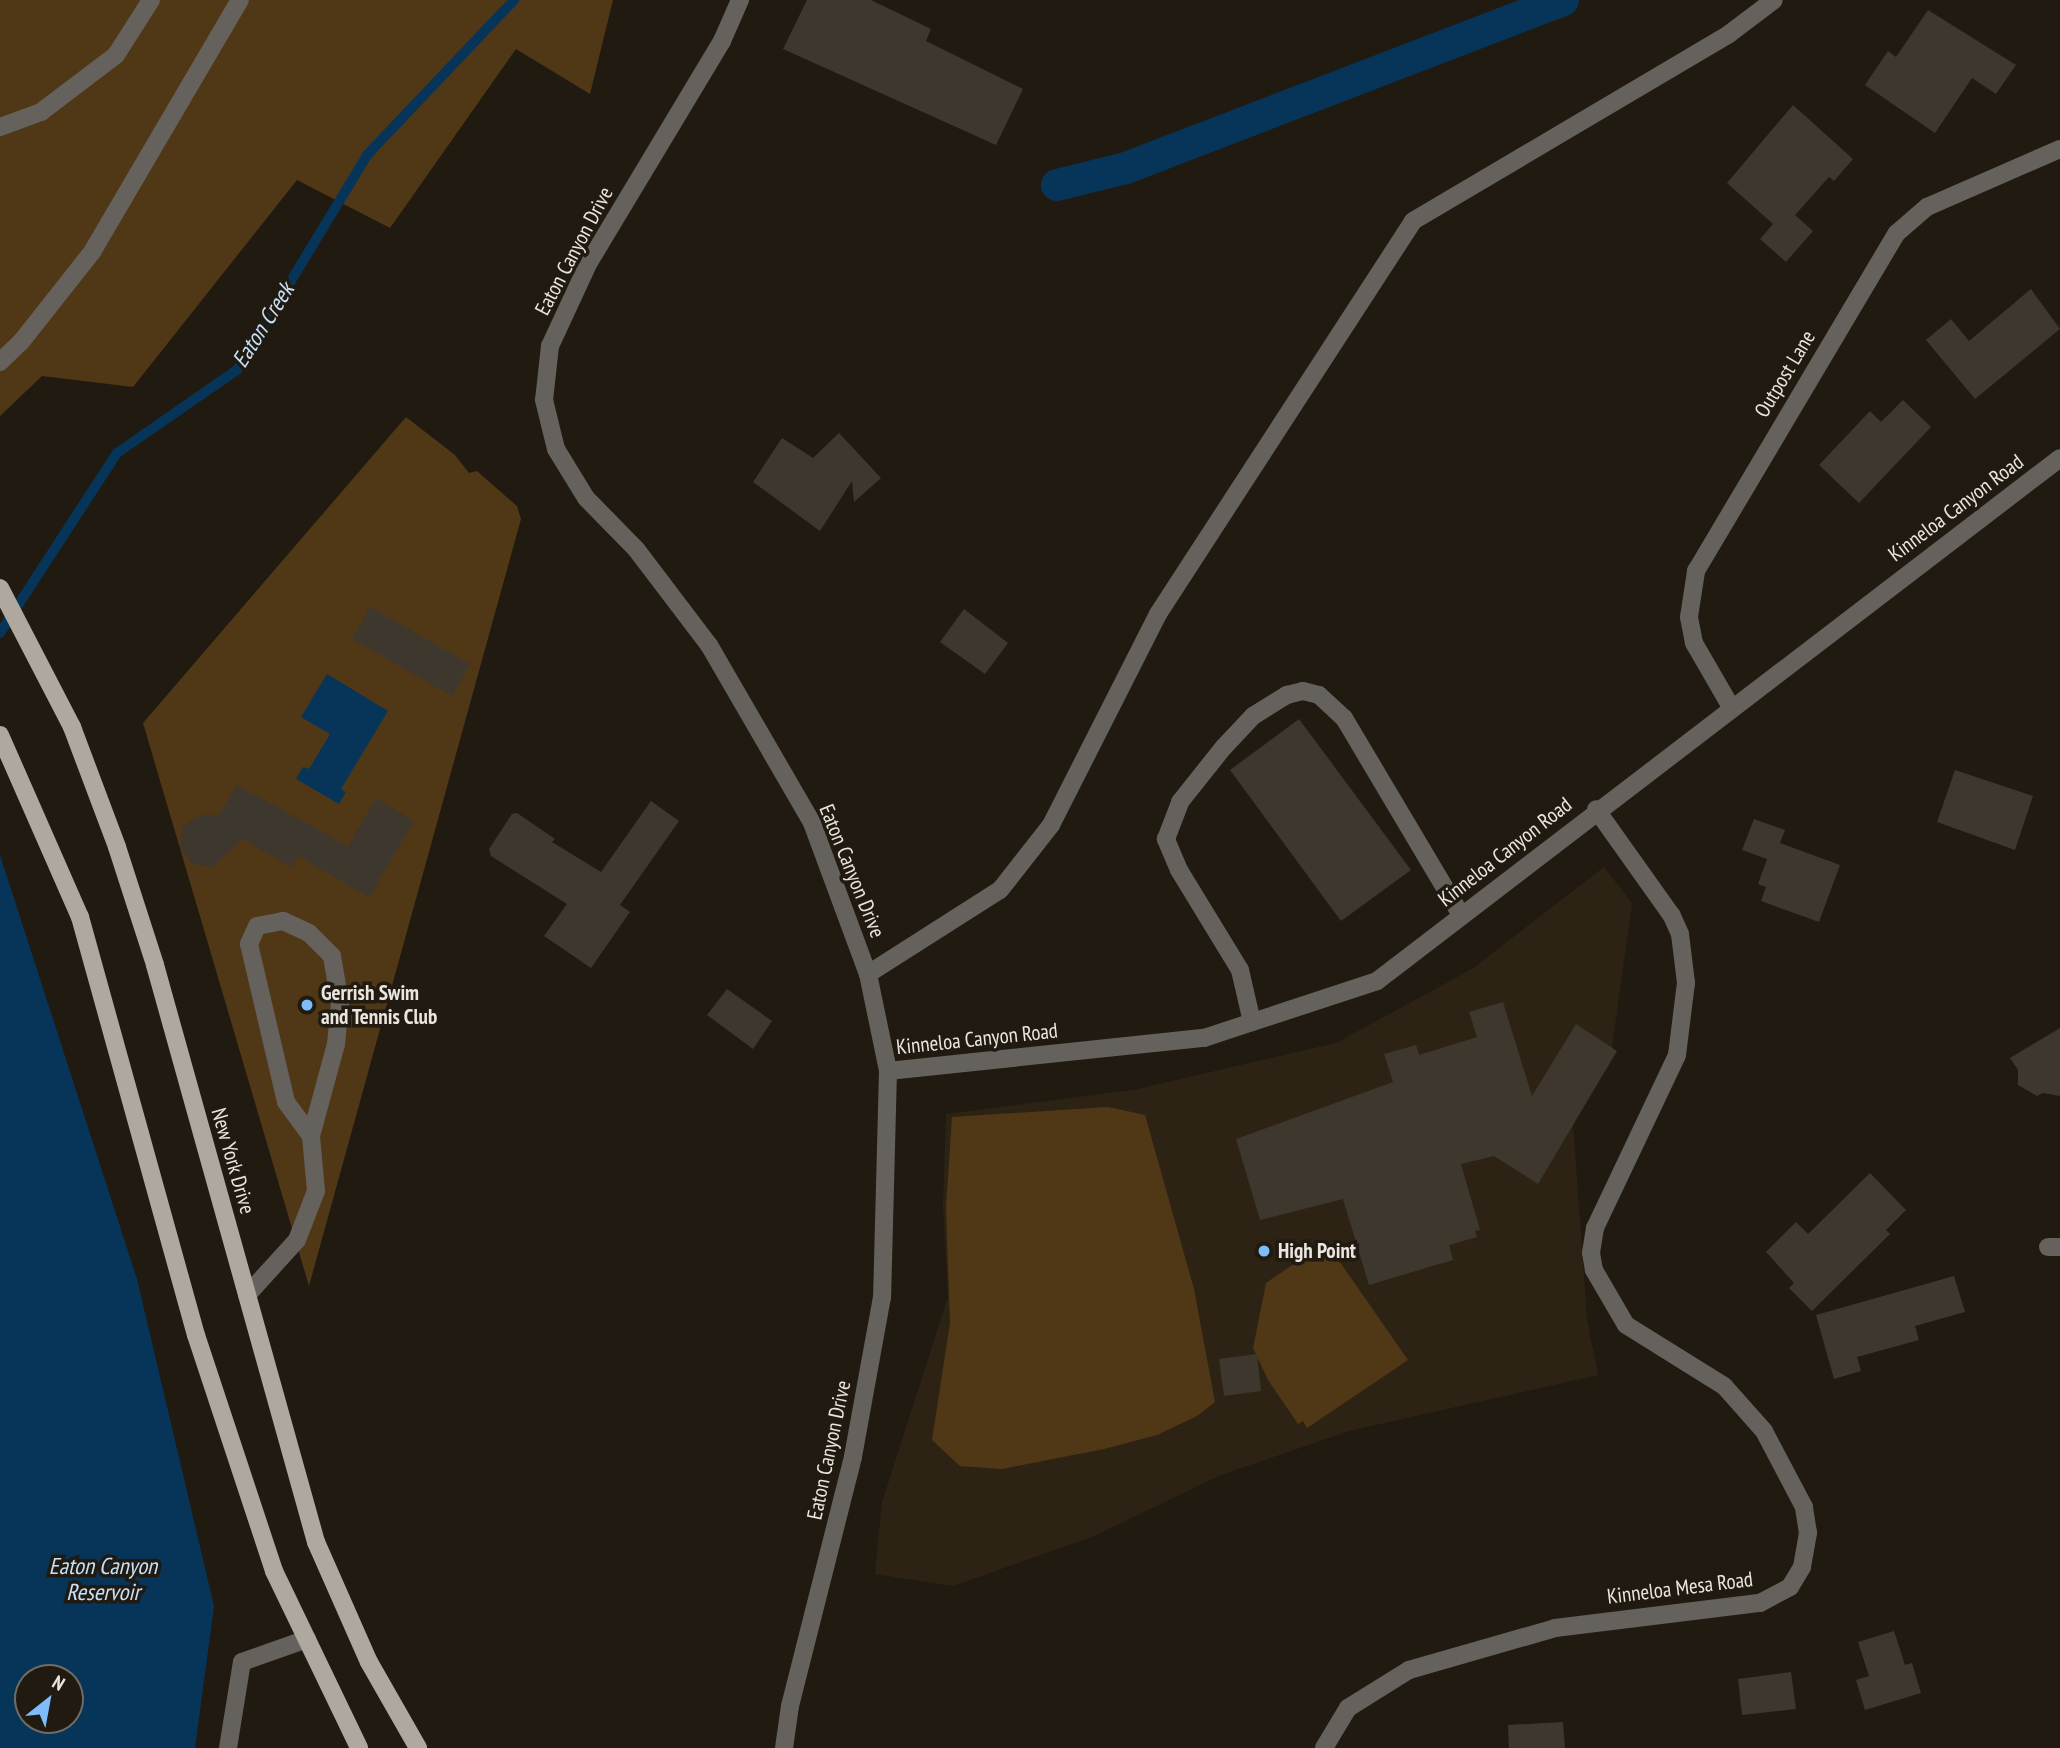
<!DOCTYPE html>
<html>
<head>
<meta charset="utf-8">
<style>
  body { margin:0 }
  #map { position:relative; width:2060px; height:1748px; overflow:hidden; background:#211a11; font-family:"PT Sans Narrow",sans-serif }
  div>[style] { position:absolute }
  .built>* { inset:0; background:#2d2315 }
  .green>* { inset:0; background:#503816 }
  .water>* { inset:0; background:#063559 }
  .stream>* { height:10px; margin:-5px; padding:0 5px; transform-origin:5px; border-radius:5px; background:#063559 }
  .canal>* { height:32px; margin:-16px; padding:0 16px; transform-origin:16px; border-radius:16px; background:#063559 }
  .building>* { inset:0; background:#3e372d }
  .minor>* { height:18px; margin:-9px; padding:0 9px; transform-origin:9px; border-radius:9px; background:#65615c }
  .major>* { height:18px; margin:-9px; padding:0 9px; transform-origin:9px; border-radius:9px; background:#afa89e }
  .dots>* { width:19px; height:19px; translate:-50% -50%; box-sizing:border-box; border:4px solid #211a11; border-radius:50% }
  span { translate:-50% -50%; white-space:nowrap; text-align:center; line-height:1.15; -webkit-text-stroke:7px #211a11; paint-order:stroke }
  .street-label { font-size:21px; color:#eae6df }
  .poi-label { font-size:21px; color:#eae6df; font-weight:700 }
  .left { translate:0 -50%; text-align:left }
  .water-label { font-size:23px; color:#c6e0f9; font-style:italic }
  .north { position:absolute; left:14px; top:1664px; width:70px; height:70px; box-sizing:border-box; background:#211a11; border:2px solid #716c63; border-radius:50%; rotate:31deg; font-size:19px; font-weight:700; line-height:28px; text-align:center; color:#eae6df }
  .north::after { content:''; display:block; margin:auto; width:24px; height:32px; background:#7ebdf9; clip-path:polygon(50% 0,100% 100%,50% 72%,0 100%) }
</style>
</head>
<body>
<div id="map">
  <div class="built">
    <div style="clip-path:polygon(1604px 867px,1632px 903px,1610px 1062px,1573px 1124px,1587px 1319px,1598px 1375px,1349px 1431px,1221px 1475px,1092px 1537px,953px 1586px,875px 1574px,882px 1502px,948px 1297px,943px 1204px,946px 1114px,1133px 1090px,1336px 1043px,1472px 969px)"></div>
  </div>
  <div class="green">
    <div style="clip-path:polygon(0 0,613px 0,590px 94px,516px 49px,390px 228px,297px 180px,133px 387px,42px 376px,0 416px)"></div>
    <div style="clip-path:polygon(406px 417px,455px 455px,469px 473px,477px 471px,517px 506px,521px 519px,309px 1286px,143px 723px)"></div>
    <div style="clip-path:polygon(1108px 1107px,1145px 1115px,1194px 1289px,1215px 1402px,1197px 1416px,1157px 1435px,1104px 1449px,1002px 1469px,960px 1466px,932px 1440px,950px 1323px,946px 1207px,952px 1117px)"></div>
    <div style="clip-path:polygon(1326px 1242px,1408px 1360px,1307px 1428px,1303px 1421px,1298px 1424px,1268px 1380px,1253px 1348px,1266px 1283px)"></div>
  </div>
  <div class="water">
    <div style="clip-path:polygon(327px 674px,388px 711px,341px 789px,346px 792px,339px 804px,296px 779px,303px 767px,309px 769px,330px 734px,301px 717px)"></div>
    <div style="clip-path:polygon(evenodd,0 855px,137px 1279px,214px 1606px,195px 1748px,0 1748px,0 855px,70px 1678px,70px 1720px,28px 1720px,28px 1678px,70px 1678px)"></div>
  </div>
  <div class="stream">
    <div style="left:0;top:633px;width:215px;rotate:-57deg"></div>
    <div style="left:117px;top:453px;width:146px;rotate:-34.7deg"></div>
    <div style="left:237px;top:370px;width:251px;rotate:-58.8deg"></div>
    <div style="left:367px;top:155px;width:214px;rotate:-46.5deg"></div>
  </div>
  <div class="canal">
    <div style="left:1057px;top:185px;width:71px;rotate:-13.8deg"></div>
    <div style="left:1126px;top:168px;width:468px;rotate:-21deg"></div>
  </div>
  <div class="building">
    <div style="clip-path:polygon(807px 0,871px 0,931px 29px,926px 41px,1023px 89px,996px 145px,783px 49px)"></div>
    <div style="clip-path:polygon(1928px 10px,2016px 65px,1996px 94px,1972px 78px,1935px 133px,1865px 85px,1888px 51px,1896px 57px)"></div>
    <div style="clip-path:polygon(1793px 105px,1853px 159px,1834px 181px,1829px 177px,1795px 215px,1813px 231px,1786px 262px,1760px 239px,1773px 224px,1727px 183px)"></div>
    <div style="clip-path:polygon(2031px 289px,2060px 329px,1975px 399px,1926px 340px,1951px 319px,1969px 341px)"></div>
    <div style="clip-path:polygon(1903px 400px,1931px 427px,1859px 503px,1819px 465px,1870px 411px,1881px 422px)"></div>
    <div style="clip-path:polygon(839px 433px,881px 478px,854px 502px,852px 481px,820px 531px,753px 482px,782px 438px,813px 458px)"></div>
    <div style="clip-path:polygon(370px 607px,470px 664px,452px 696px,352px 639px)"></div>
    <div style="clip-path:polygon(964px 609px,1008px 643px,985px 674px,940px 642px)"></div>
    <div style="clip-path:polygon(1299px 719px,1411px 870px,1341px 921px,1230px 770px)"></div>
    <div style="clip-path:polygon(1955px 770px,2033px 796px,2015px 850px,1937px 822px)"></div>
    <div style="clip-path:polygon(237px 785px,348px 846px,376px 798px,414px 821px,369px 897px,298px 856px,291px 867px,243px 839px,212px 867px,192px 864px,180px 847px,182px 827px,199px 815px,219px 815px)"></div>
    <div style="clip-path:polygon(651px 801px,679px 821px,620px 905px,630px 912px,591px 968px,544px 936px,567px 904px,491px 856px,489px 849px,512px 814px,517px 813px,555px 839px,552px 842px,601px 872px)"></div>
    <div style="clip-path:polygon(1754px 819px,1785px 830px,1780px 843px,1840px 865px,1819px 922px,1761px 901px,1766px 887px,1758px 884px,1767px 859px,1742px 850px)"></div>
    <div style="clip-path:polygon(727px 989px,772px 1021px,753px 1049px,707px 1015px)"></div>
    <div style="clip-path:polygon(1503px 1002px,1532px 1096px,1576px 1024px,1617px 1051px,1538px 1184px,1494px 1156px,1461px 1164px,1480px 1230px,1475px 1231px,1477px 1237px,1449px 1245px,1453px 1260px,1369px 1285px,1343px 1199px,1260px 1220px,1236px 1139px,1393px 1082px,1384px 1054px,1416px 1045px,1419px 1055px,1477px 1037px,1469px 1012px)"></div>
    <div style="clip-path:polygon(2060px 1028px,2060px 1096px,2043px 1093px,2037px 1096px,2018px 1085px,2018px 1070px,2010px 1058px)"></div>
    <div style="clip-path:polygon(1870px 1173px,1906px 1210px,1886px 1230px,1890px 1234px,1812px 1311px,1789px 1288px,1794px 1283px,1766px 1252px,1796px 1222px,1808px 1234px)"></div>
    <div style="clip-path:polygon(1954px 1276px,1965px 1312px,1915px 1326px,1919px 1340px,1857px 1357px,1861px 1371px,1834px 1379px,1816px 1315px)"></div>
    <div style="clip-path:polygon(1257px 1354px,1261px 1391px,1224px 1396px,1219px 1359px)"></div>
    <div style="clip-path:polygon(1894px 1631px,1905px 1665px,1912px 1663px,1921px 1693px,1865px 1710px,1856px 1680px,1869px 1676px,1858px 1642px)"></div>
    <div style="clip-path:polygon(1791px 1672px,1796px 1709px,1742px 1715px,1738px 1679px)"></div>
    <div style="clip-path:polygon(1563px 1722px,1565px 1748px,1509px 1748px,1508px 1725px)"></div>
  </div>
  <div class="minor">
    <div style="left:740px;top:0;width:45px;rotate:113.7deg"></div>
    <div style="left:722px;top:41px;width:258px;rotate:121deg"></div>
    <div style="left:589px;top:262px;width:93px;rotate:114.9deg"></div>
    <div style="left:550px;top:346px;width:54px;rotate:96.3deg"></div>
    <div style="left:544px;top:400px;width:50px;rotate:76.2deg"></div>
    <div style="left:556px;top:449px;width:57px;rotate:58.5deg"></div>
    <div style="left:586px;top:498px;width:71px;rotate:45.6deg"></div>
    <div style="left:636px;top:549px;width:121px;rotate:52.8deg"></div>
    <div style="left:709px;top:645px;width:206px;rotate:59.9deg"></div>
    <div style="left:812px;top:823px;width:161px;rotate:69.7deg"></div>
    <div style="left:868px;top:974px;width:99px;rotate:78.3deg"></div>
    <div style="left:888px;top:1071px;width:226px;rotate:91.5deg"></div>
    <div style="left:882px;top:1297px;width:163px;rotate:100.3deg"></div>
    <div style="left:853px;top:1457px;width:257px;rotate:104.2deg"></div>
    <div style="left:790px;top:1706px;width:42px;rotate:98.1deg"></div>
    <div style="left:0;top:127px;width:44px;rotate:-20.1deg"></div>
    <div style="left:41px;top:112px;width:94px;rotate:-37.2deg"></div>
    <div style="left:116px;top:55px;width:65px;rotate:-57.5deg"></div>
    <div style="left:0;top:362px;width:29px;rotate:-44deg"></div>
    <div style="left:21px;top:342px;width:115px;rotate:-51.7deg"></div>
    <div style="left:92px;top:252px;width:292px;rotate:-59.6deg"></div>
    <div style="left:1731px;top:707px;width:74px;rotate:-120deg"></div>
    <div style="left:1694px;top:643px;width:26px;rotate:-101deg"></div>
    <div style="left:1689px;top:617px;width:47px;rotate:-81.3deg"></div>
    <div style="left:1696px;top:571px;width:393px;rotate:-59.3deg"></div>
    <div style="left:1897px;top:233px;width:40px;rotate:-41deg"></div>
    <div style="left:1927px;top:207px;width:145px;rotate:-23.6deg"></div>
    <div style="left:868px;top:974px;width:156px;rotate:-32.5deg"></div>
    <div style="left:1000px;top:890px;width:83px;rotate:-51.9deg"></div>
    <div style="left:1051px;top:825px;width:237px;rotate:-63.1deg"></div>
    <div style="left:1158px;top:614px;width:468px;rotate:-57deg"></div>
    <div style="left:1413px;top:221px;width:367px;rotate:-30.6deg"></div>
    <div style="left:1729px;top:34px;width:56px;rotate:-37.1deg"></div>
    <div style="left:1252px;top:1022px;width:53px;rotate:-103deg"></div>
    <div style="left:1240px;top:970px;width:117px;rotate:-121.4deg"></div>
    <div style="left:1179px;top:870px;width:34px;rotate:-113deg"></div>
    <div style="left:1166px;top:839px;width:40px;rotate:-69deg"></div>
    <div style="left:1180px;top:802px;width:69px;rotate:-51.5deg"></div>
    <div style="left:1223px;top:748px;width:44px;rotate:-46.8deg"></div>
    <div style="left:1253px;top:716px;width:40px;rotate:-32deg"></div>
    <div style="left:1287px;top:695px;width:16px;rotate:-14deg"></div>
    <div style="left:1303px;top:691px;width:16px;rotate:14deg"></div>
    <div style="left:1319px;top:695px;width:34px;rotate:43deg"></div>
    <div style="left:1344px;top:718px;width:229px;rotate:59.3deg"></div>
    <div style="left:888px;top:1071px;width:318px;rotate:-6deg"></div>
    <div style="left:1204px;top:1038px;width:182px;rotate:-18.2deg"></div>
    <div style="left:1377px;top:981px;width:860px;rotate:-37.44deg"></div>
    <div style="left:2048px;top:1247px;width:12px"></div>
    <div style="left:247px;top:1295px;width:74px;rotate:-47.7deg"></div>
    <div style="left:297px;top:1240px;width:53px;rotate:-68.8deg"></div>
    <div style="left:316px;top:1191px;width:55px;rotate:-95.2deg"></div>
    <div style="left:311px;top:1136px;width:95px;rotate:-74.8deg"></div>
    <div style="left:336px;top:1044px;width:41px;rotate:-84.4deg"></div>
    <div style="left:340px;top:1003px;width:48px;rotate:-99.7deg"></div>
    <div style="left:332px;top:956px;width:33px;rotate:-135deg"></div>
    <div style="left:309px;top:933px;width:29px;rotate:-155deg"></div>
    <div style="left:283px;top:921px;width:26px;rotate:169deg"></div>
    <div style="left:257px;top:926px;width:20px;rotate:114deg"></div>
    <div style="left:249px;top:944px;width:162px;rotate:76.8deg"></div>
    <div style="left:286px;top:1102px;width:42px;rotate:53.7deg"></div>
    <div style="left:228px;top:1748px;width:87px;rotate:-80.8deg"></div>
    <div style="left:242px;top:1662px;width:69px;rotate:-19.5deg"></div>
    <div style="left:1324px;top:1748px;width:47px;rotate:-59deg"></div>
    <div style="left:1348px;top:1708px;width:72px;rotate:-31.9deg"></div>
    <div style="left:1409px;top:1670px;width:152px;rotate:-16deg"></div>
    <div style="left:1555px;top:1628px;width:207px;rotate:-7deg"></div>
    <div style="left:1760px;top:1603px;width:34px;rotate:-28deg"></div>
    <div style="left:1790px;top:1587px;width:23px;rotate:-59deg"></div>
    <div style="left:1802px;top:1567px;width:35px;rotate:-80deg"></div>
    <div style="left:1808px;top:1533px;width:26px;rotate:-99deg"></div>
    <div style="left:1804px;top:1507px;width:86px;rotate:-117.8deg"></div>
    <div style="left:1764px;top:1431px;width:60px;rotate:-131.6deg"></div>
    <div style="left:1724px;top:1386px;width:115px;rotate:-148.1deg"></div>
    <div style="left:1626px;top:1325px;width:64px;rotate:-120.2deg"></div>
    <div style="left:1594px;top:1270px;width:17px;rotate:-100deg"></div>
    <div style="left:1591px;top:1253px;width:25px;rotate:-81deg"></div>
    <div style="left:1595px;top:1228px;width:191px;rotate:-64.6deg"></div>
    <div style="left:1677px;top:1055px;width:73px;rotate:-82.9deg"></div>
    <div style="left:1686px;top:983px;width:49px;rotate:-97deg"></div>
    <div style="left:1680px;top:934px;width:20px;rotate:-114deg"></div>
    <div style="left:1672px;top:916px;width:131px;rotate:-125.4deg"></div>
  </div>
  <div class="major">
    <div style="left:0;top:588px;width:157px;rotate:62.6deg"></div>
    <div style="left:72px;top:727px;width:128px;rotate:69.4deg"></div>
    <div style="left:117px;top:847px;width:124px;rotate:72.1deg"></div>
    <div style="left:155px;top:965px;width:599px;rotate:74.41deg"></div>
    <div style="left:316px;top:1542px;width:131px;rotate:66.2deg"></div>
    <div style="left:369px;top:1662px;width:99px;rotate:60.3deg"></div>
    <div style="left:0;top:735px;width:199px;rotate:66.3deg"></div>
    <div style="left:80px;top:917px;width:434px;rotate:74.5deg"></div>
    <div style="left:196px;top:1335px;width:249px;rotate:71.7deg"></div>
    <div style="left:274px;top:1571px;width:196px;rotate:64.3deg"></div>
  </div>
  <div class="dots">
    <div style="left:307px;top:1005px;background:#7ebdf9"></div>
    <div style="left:1264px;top:1251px;background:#7ebdf9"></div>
  </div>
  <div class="street-label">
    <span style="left:574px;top:251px;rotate:-62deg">Eaton Canyon Drive</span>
    <span style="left:1785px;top:374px;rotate:-59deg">Outpost Lane</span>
    <span style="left:1956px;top:508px;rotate:-37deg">Kinneloa Canyon Road</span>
    <span style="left:1505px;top:852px;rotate:-38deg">Kinneloa Canyon Road</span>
    <span style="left:852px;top:871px;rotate:68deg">Eaton Canyon Drive</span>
    <span style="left:977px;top:1039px;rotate:-6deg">Kinneloa Canyon Road</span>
    <span style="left:233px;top:1161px;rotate:74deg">New York Drive</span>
    <span style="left:829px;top:1450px;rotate:-78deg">Eaton Canyon Drive</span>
    <span style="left:1680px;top:1588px;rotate:-7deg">Kinneloa Mesa Road</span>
  </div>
  <div class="poi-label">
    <span class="left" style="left:321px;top:1005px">Gerrish Swim<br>and Tennis Club</span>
    <span class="left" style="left:1278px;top:1251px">High Point</span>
  </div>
  <div class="water-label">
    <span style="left:263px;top:325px;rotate:-58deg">Eaton Creek</span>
    <span style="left:103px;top:1579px">Eaton Canyon<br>Reservoir</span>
  </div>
  <div class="north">N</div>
</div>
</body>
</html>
